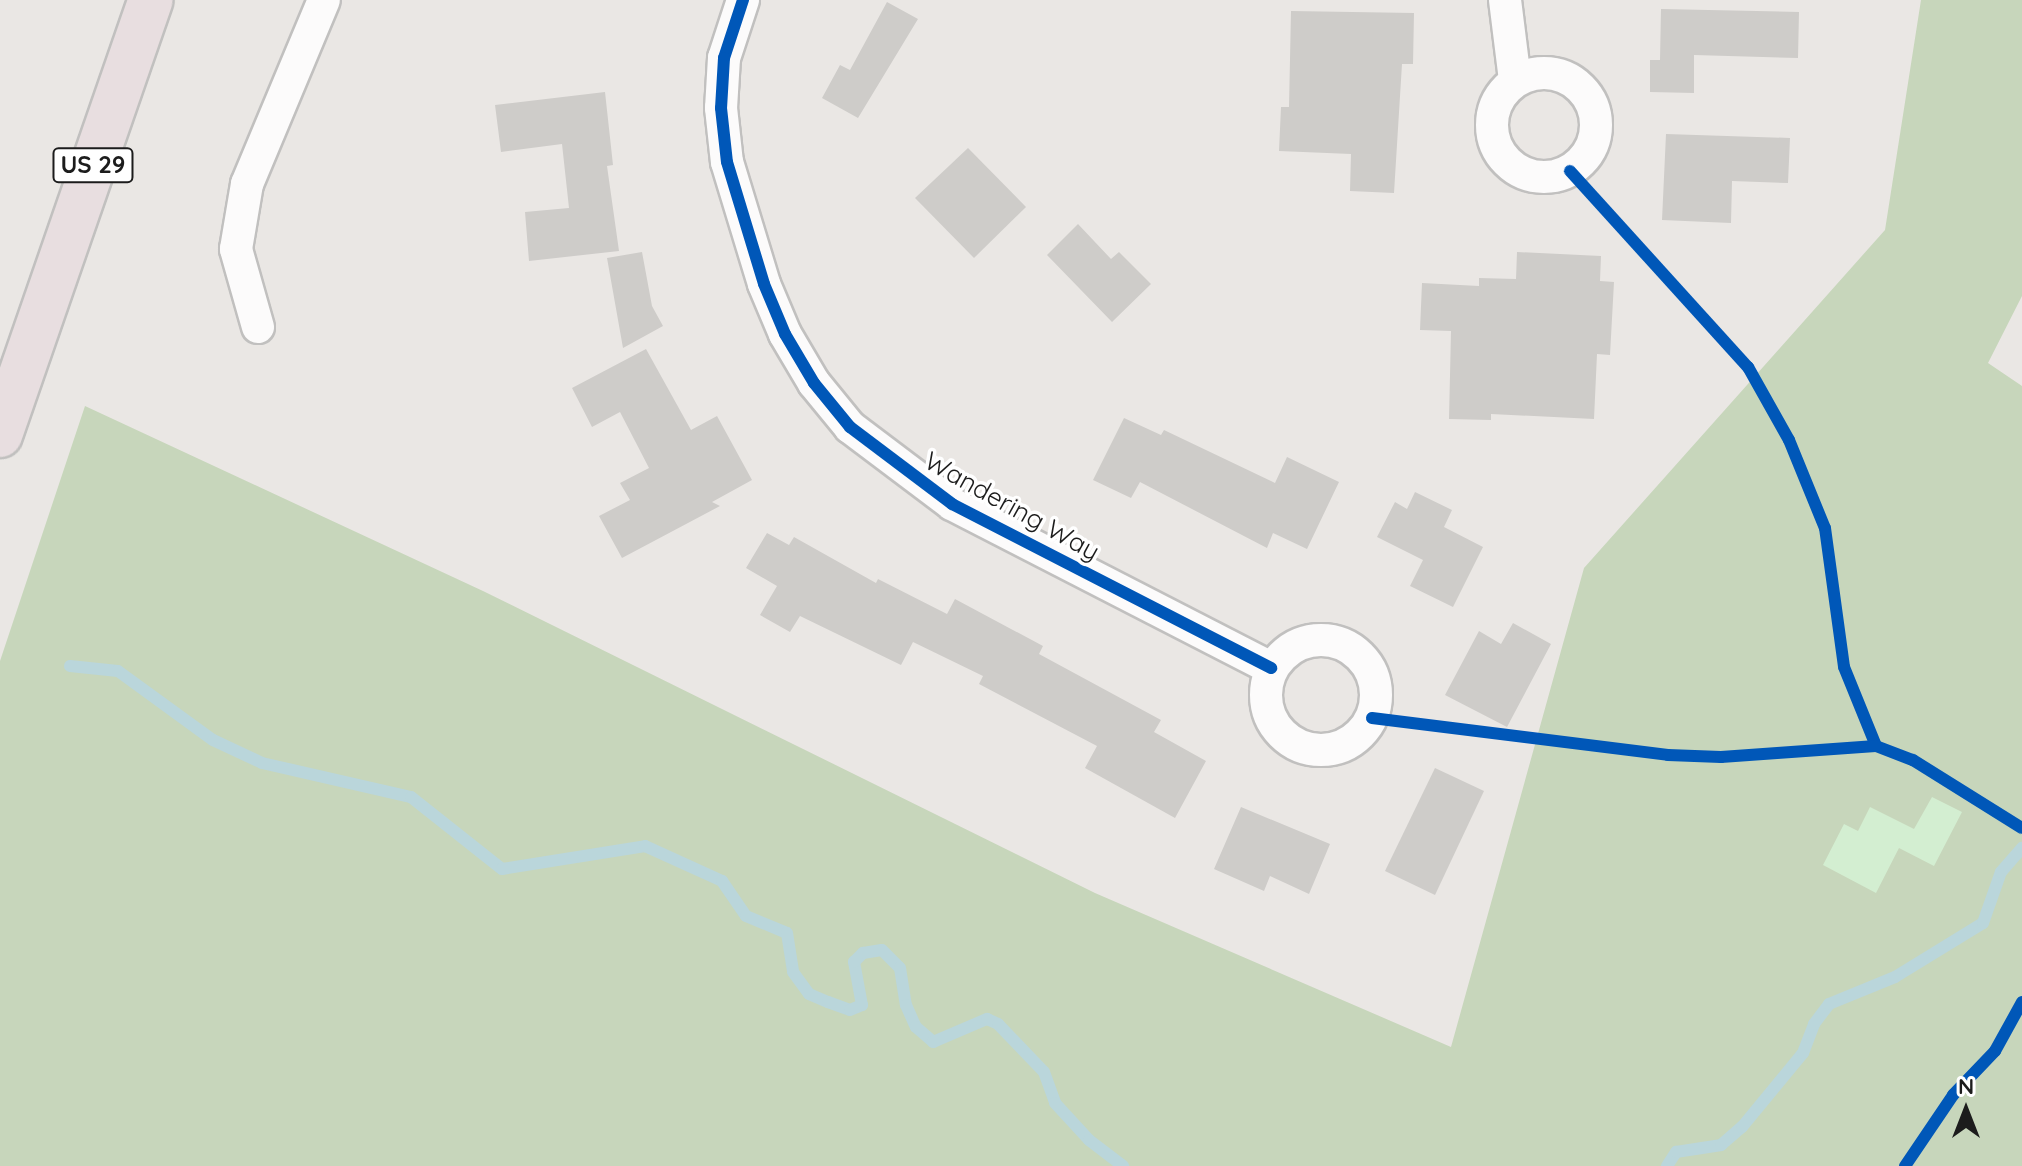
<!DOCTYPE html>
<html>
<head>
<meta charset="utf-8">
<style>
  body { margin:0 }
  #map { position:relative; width:2022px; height:1166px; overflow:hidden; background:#eae7e4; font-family:Quicksand,sans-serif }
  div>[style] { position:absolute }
  .forest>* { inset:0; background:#c7d6bb }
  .park>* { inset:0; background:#d3eed1 }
  .stream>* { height:12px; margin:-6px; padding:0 6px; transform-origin:6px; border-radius:6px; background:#bad6db }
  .building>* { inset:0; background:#ceccc9 }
  .path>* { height:5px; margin-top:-2.5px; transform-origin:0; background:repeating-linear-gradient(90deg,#d4c6c5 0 4px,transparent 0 8px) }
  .roads { filter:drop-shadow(2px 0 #c1c0bf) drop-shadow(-2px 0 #c1c0bf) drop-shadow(0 2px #c1c0bf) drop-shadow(0 -2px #c1c0bf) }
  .minor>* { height:32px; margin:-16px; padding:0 16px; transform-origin:16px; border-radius:16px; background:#fcfbfb }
  .minor>.ring { margin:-16px; padding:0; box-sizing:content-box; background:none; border:32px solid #fcfbfb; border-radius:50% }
  .motorway>* { height:44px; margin:-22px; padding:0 22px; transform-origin:22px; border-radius:22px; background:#e8dee0 }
  .cycleway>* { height:12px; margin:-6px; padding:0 6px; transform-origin:6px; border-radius:6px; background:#0057b8 }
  span { translate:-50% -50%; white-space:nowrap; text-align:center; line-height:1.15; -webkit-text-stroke:7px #fff; paint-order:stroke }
  .shield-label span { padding:2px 6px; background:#fff; border:2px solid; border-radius:6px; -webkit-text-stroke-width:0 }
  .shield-label { font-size:24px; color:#1c1c1c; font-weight:700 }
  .street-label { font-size:26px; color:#1c1c1c }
  .north { position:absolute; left:1926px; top:1070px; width:80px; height:80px; -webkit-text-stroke:6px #fff; paint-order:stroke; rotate:0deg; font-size:22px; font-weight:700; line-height:32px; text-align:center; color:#1c1c1c }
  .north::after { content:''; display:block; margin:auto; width:28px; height:36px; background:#1c1c1c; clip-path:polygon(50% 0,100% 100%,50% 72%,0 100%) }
</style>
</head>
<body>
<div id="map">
  <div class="forest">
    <div style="clip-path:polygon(1921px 0,2022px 0,2022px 296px,1988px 363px,2022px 386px,2022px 1166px,0 1166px,0 661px,85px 406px,483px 591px,1095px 893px,1451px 1047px,1584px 568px,1885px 230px)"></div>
  </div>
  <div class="park">
    <div style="clip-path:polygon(1932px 797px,1962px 812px,1934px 866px,1899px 848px,1876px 893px,1823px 865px,1844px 824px,1858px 831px,1870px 807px,1914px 829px)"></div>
  </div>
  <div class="stream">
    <div style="left:70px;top:666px;width:48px;rotate:5.9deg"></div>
    <div style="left:118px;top:671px;width:117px;rotate:36deg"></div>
    <div style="left:213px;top:740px;width:54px;rotate:25.1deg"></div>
    <div style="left:262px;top:763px;width:153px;rotate:12.9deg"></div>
    <div style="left:411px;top:797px;width:116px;rotate:38.4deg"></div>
    <div style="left:502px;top:869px;width:145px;rotate:-9.1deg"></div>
    <div style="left:645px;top:846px;width:85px;rotate:24.4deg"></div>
    <div style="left:722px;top:881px;width:42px;rotate:55.6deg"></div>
    <div style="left:746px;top:916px;width:44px;rotate:22.5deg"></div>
    <div style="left:787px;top:933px;width:39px;rotate:81deg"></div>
    <div style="left:793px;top:972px;width:27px;rotate:54deg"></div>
    <div style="left:809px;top:994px;width:21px;rotate:23deg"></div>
    <div style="left:828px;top:1002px;width:23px;rotate:20deg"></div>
    <div style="left:850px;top:1010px;width:13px;rotate:-23deg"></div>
    <div style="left:862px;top:1005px;width:44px;rotate:-100.5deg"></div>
    <div style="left:854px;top:962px;width:13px;rotate:-45deg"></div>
    <div style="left:863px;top:953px;width:19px;rotate:-9deg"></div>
    <div style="left:882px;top:950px;width:25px;rotate:45deg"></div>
    <div style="left:900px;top:968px;width:37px;rotate:81deg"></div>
    <div style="left:906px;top:1005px;width:24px;rotate:66deg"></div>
    <div style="left:916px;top:1027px;width:23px;rotate:41deg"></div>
    <div style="left:933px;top:1042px;width:59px;rotate:-23.1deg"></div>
    <div style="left:987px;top:1019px;width:12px;rotate:24deg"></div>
    <div style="left:998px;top:1024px;width:66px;rotate:46.2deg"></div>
    <div style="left:1044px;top:1072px;width:33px;rotate:70deg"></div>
    <div style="left:1055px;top:1103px;width:50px;rotate:47.4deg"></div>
    <div style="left:1089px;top:1140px;width:43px;rotate:37.4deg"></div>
    <div style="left:1667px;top:1166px;width:17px;rotate:-57deg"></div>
    <div style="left:1676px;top:1152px;width:46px;rotate:-8.8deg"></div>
    <div style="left:1721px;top:1145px;width:28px;rotate:-41deg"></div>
    <div style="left:1742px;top:1127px;width:96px;rotate:-50.5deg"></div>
    <div style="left:1803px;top:1053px;width:31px;rotate:-69deg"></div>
    <div style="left:1814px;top:1024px;width:25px;rotate:-53deg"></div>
    <div style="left:1829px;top:1004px;width:71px;rotate:-22.2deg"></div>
    <div style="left:1895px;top:977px;width:103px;rotate:-31.5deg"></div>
    <div style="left:1983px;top:923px;width:54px;rotate:-70.6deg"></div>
    <div style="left:2001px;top:872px;width:32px;rotate:-49deg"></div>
  </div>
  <div class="building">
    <div style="clip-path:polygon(887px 2px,918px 19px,858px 118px,822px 98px,840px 65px,850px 70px)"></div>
    <div style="clip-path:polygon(1661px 9px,1799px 12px,1798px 58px,1694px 55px,1694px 93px,1650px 92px,1650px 60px,1660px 60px)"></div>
    <div style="clip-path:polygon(1291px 11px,1414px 13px,1413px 64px,1402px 64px,1394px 193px,1350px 191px,1351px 154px,1279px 151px,1281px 107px,1289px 107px)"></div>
    <div style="clip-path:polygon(605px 92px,613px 165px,607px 166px,619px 251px,529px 261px,525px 212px,569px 208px,562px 144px,501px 152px,495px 105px)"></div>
    <div style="clip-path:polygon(1666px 134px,1790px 138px,1788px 183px,1732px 181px,1731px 223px,1662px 220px)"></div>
    <div style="clip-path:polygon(968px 148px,1026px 207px,974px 258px,915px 198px)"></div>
    <div style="clip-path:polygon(1078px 224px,1111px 259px,1119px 252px,1151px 284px,1112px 322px,1047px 255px)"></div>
    <div style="clip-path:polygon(642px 252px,652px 306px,663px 326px,623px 348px,607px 258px)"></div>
    <div style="clip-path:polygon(1517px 252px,1601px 256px,1600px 281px,1614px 282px,1610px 355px,1597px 354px,1594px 419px,1491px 414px,1491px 420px,1449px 419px,1451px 331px,1420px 330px,1422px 283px,1479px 286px,1479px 278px,1516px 279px)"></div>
    <div style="clip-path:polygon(646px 349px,691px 430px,717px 416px,752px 480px,712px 502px,720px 506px,622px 558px,599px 516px,630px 500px,620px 483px,649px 468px,620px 412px,592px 427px,572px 388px)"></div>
    <div style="clip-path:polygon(1124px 418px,1161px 435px,1164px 430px,1275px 483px,1287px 457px,1339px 482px,1307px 549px,1273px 533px,1267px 548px,1140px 482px,1131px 498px,1093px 480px)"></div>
    <div style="clip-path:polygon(1415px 492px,1452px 510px,1444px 527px,1483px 547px,1453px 607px,1410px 586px,1423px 560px,1377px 537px,1395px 502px,1407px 509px)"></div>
    <div style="clip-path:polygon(767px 533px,789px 545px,794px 537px,876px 583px,878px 579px,947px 614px,955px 599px,1043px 646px,1039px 654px,1161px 720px,1154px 732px,1206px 761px,1175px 818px,1085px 768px,1097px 746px,979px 684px,983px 676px,913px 642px,901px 665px,800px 616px,790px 632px,760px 615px,777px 586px,746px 568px)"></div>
    <div style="clip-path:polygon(1513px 623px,1551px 644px,1507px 727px,1445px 695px,1479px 631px,1501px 644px)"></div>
    <div style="clip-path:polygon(1435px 768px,1484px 791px,1435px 895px,1385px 871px)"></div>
    <div style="clip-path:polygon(1241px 807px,1330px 844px,1309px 894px,1270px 876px,1264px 891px,1214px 869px)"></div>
  </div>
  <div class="path">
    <div style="left:1570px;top:171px;width:265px;rotate:47.8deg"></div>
    <div style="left:1748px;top:367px;width:84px;rotate:60.7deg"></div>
    <div style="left:1789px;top:440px;width:95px;rotate:67.8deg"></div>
    <div style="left:1825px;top:528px;width:140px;rotate:82.2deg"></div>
    <div style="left:1844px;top:667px;width:85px;rotate:67.9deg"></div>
    <div style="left:1876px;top:746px;width:40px;rotate:21deg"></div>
    <div style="left:1913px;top:760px;width:128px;rotate:32deg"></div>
    <div style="left:1372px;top:718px;width:298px;rotate:7.1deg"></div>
    <div style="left:1668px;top:755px;width:53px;rotate:2.2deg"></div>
    <div style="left:1721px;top:757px;width:155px;rotate:-4.1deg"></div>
    <div style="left:1905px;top:1166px;width:86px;rotate:-55.9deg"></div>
    <div style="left:1953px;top:1095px;width:61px;rotate:-46.3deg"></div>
    <div style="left:1995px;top:1051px;width:56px;rotate:-61.1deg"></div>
  </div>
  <div class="roads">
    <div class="minor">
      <div style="left:743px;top:0;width:61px;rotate:108.1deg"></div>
      <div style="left:724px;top:58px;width:50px;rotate:93.4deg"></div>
      <div style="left:721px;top:108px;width:54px;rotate:83.7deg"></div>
      <div style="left:727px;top:162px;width:127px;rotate:73.1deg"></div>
      <div style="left:764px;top:284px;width:54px;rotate:67.2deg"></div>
      <div style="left:785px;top:334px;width:57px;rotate:59.4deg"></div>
      <div style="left:814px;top:383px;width:57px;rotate:50.7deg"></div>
      <div style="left:850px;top:427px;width:128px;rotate:37deg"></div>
      <div style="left:952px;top:504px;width:359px;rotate:27.2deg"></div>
      <div style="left:1505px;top:0;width:81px;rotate:82.9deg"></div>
      <div class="ring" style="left:1492px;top:73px;width:72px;height:72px"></div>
      <div style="left:258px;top:327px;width:81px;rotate:-105.8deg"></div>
      <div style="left:236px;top:249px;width:66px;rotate:-80.4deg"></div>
      <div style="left:247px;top:184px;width:199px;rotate:-67.3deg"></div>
      <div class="ring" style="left:1266px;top:640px;width:78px;height:78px"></div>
    </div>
    <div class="motorway">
      <div style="left:0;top:435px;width:460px;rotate:-70.9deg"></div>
    </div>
  </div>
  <div class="cycleway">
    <div style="left:743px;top:0;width:61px;rotate:108.1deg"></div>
    <div style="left:724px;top:58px;width:50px;rotate:93.4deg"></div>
    <div style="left:721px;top:108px;width:54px;rotate:83.7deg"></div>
    <div style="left:727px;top:162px;width:127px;rotate:73.1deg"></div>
    <div style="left:764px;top:284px;width:54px;rotate:67.2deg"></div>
    <div style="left:785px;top:334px;width:57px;rotate:59.4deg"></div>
    <div style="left:814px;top:383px;width:57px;rotate:50.7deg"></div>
    <div style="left:850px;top:427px;width:128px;rotate:37deg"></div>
    <div style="left:952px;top:504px;width:359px;rotate:27.2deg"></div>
    <div style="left:1570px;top:171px;width:265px;rotate:47.8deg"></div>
    <div style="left:1748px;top:367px;width:84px;rotate:60.7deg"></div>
    <div style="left:1789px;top:440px;width:95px;rotate:67.8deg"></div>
    <div style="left:1825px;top:528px;width:140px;rotate:82.2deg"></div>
    <div style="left:1844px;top:667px;width:85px;rotate:67.9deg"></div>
    <div style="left:1876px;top:746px;width:40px;rotate:21deg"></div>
    <div style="left:1913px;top:760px;width:128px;rotate:32deg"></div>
    <div style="left:1372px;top:718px;width:298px;rotate:7.1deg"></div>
    <div style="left:1668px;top:755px;width:53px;rotate:2.2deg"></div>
    <div style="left:1721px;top:757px;width:155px;rotate:-4.1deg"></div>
    <div style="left:1905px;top:1166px;width:86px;rotate:-55.9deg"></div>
    <div style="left:1953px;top:1095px;width:61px;rotate:-46.3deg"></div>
    <div style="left:1995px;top:1051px;width:56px;rotate:-61.1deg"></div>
  </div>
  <div class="shield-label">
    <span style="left:93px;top:165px">US 29</span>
  </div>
  <div class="street-label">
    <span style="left:1012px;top:506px;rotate:29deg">Wandering Way</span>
  </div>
  <div class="north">N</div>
</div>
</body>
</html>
